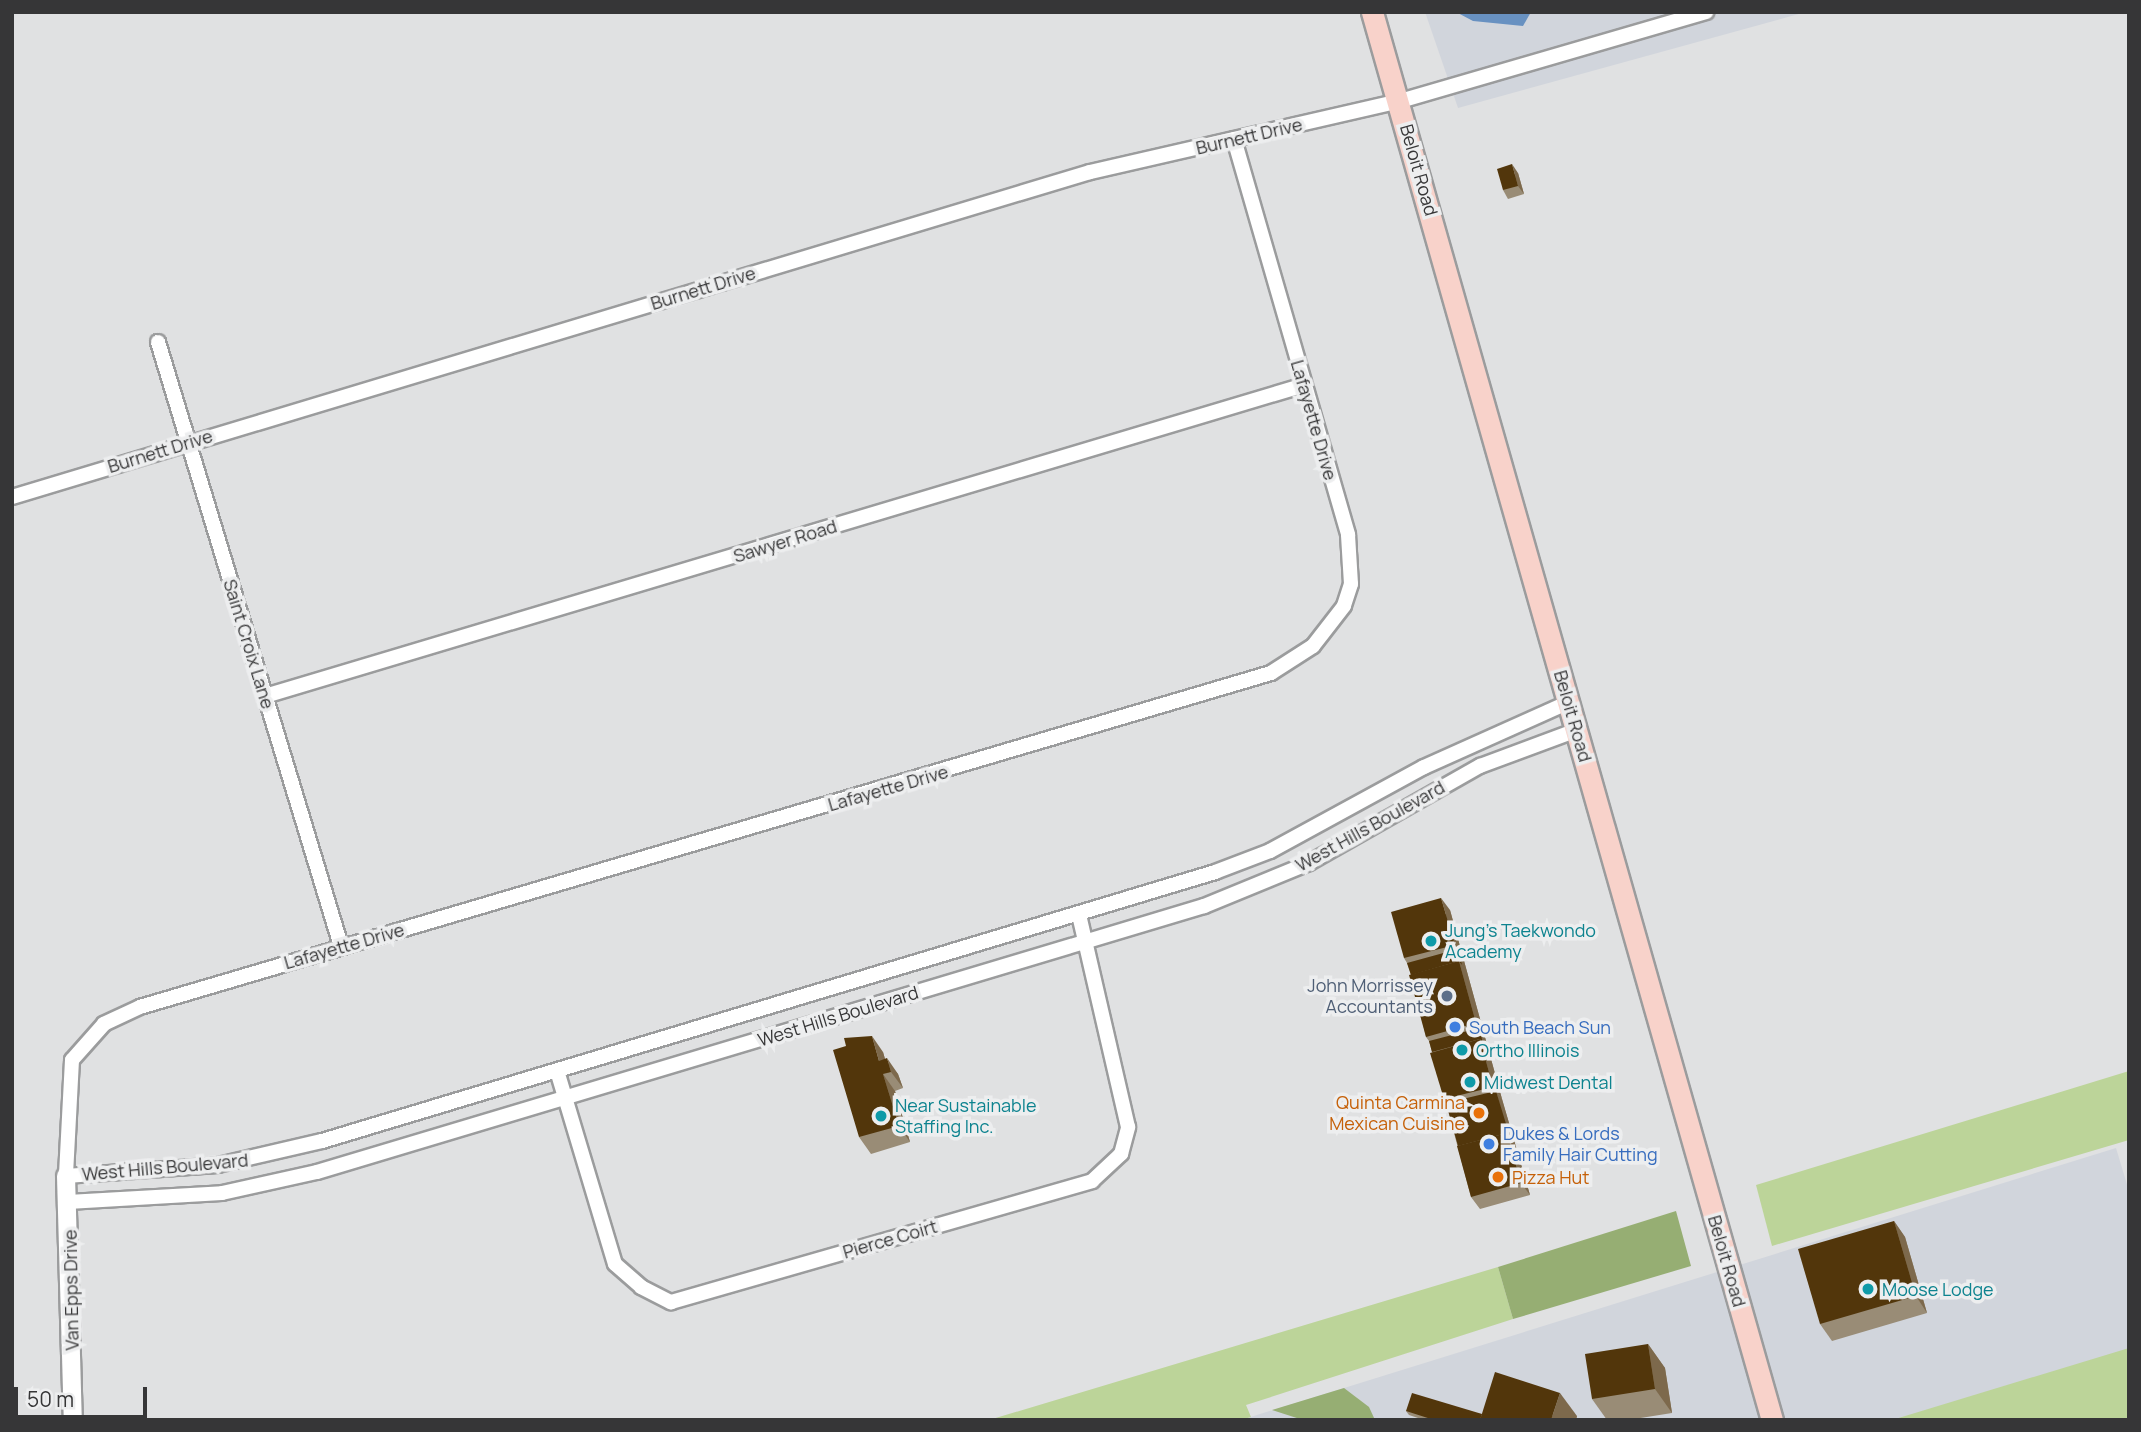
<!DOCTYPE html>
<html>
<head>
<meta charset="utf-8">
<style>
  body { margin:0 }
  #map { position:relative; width:2141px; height:1432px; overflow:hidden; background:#e0e1e2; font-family:Manrope,sans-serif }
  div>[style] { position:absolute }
  .built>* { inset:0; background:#d1d5dc }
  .green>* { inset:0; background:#bcd499 }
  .forest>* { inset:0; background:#96ae73 }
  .water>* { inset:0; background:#6891c1 }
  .roads { filter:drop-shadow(2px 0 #9b9c9d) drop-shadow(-2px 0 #9b9c9d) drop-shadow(0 2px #9b9c9d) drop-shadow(0 -2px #9b9c9d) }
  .minor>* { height:14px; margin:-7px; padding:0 7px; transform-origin:7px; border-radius:7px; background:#fff }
  .tertiary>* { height:18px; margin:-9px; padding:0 9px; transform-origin:9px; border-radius:9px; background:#fff }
  .secondary>* { height:21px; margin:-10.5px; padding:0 10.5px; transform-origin:10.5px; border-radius:10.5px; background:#f8d2ca }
  .wall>* { inset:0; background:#998c76 }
  .shaded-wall>* { inset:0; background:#7d694c }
  .building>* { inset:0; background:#52360b }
  .dots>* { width:19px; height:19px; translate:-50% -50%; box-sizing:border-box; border:4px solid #edeeef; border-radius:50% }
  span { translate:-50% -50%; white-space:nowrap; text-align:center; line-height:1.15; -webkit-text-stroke:7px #edeeef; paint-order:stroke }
  .street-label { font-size:18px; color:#363637 }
  .culture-label { font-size:18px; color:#0d838f }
  .left { translate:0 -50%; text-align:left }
  .service-label { font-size:18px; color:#4e5e75 }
  .right { translate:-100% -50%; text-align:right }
  .shop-label { font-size:18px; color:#366cbe }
  .food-label { font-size:18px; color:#c56008 }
  .frame { position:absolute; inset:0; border:14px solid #363637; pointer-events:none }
  .scale { position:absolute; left:14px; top:1387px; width:133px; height:32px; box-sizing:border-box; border:4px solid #363637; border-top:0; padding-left:9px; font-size:21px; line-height:24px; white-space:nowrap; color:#363637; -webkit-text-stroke:5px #edeeef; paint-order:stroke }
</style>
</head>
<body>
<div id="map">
  <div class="built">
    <div style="clip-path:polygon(1425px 12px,1806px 12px,1458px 108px)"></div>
    <div style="clip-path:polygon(2116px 1148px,2129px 1191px,2129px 1420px,1241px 1420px)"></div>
  </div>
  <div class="green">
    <div style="clip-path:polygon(2129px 1071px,2129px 1140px,1772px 1246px,1756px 1185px)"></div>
    <div style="clip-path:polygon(1498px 1267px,1513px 1319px,1246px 1405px,1251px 1417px,1241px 1420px,989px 1420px)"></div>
    <div style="clip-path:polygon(2129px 1348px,2129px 1420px,1892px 1420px)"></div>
  </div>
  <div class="forest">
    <div style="clip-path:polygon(1676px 1211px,1691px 1266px,1513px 1319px,1498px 1267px)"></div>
    <div style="clip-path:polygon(1344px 1388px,1369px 1407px,1375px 1420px,1303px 1420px,1272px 1410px)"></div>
  </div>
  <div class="water">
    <div style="clip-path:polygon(1456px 12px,1531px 12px,1523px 26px,1473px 21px)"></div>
  </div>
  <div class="roads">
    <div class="minor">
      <div style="left:1234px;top:139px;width:412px;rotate:73.9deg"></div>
      <div style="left:1348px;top:535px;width:49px;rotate:86.5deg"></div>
      <div style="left:1351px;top:584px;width:23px;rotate:108deg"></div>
      <div style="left:1344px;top:606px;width:51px;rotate:127.8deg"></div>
      <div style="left:1313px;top:646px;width:50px;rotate:147.3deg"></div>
      <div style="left:1271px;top:673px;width:1179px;rotate:163.55deg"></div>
      <div style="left:140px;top:1007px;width:40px;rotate:155deg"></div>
      <div style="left:104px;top:1024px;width:48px;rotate:131.6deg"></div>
      <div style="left:72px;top:1060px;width:116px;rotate:93deg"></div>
      <div style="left:66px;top:1176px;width:152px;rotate:-4.1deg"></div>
      <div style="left:218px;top:1165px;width:107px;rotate:-13deg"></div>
      <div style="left:322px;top:1141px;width:933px;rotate:-16.76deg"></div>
      <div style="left:1215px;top:872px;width:59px;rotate:-20.9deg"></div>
      <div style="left:1270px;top:851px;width:175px;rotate:-28.6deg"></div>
      <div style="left:1424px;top:767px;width:159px;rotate:-24.1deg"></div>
      <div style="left:158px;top:342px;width:631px;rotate:73.14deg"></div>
      <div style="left:12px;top:497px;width:1126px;rotate:-16.78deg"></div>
      <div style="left:1090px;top:172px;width:318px;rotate:-12.9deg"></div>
      <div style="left:1400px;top:101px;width:319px;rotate:-16.2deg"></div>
      <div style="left:265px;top:696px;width:1085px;rotate:-16.66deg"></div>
      <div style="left:558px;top:1074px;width:198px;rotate:73.3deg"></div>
      <div style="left:615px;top:1264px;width:35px;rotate:41deg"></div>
      <div style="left:641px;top:1287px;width:34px;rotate:27deg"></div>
      <div style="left:671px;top:1302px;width:438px;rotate:-16deg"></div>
      <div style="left:1092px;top:1181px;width:40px;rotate:-43deg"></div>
      <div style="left:1121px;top:1154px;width:28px;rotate:-75deg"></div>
      <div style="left:1128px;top:1127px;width:219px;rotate:-103deg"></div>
      <div style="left:68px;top:1202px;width:154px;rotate:-3.3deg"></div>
      <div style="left:222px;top:1193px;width:97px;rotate:-12.5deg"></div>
      <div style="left:317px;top:1172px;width:926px;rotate:-16.69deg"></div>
      <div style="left:1204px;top:906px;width:113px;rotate:-22.3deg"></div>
      <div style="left:1309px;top:863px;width:197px;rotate:-29.6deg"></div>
      <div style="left:1480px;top:766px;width:103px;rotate:-20.4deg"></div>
    </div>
    <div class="tertiary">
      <div style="left:66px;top:1176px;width:244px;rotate:88.4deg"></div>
    </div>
    <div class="secondary">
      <div style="left:1372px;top:12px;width:1464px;rotate:74.14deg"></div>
    </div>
  </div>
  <div class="wall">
    <div style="clip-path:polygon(1518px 173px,1524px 194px,1508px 199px,1503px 190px)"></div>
    <div style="clip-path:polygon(1450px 910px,1502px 1099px,1530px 1195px,1480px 1209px,1471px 1197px,1446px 1103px,1444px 1099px,1432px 1052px,1429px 1041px,1426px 1037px,1411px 975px,1407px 963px,1404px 958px)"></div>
    <div style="clip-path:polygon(883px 1052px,885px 1059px,898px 1074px,903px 1088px,895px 1091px,910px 1142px,871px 1154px,859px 1137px)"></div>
    <div style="clip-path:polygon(1894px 1221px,1905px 1237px,1927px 1313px,1832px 1341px,1820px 1324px)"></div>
    <div style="clip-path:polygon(1648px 1344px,1665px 1368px,1672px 1413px,1628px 1420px,1607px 1420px,1592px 1399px)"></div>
    <div style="clip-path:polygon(1406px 1411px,1482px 1414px,1577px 1416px,1576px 1420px,1424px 1420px,1409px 1415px)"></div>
  </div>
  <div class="shaded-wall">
    <div style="clip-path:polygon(1512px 164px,1518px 173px,1524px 194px,1518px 186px)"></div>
    <div style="clip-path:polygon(1441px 898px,1450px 910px,1463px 957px,1455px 945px)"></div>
    <div style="clip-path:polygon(1458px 949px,1463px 957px,1502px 1099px,1493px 1087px,1480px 1039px,1479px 1028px,1476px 1023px,1459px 961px)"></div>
    <div style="clip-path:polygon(872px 1036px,883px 1052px,889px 1073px,879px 1061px)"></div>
    <div style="clip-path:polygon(887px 1058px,898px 1074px,903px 1088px,891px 1072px)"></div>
    <div style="clip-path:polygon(883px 1074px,895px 1091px,910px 1142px,899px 1126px)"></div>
    <div style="clip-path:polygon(1496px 1091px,1502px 1099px,1530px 1195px,1521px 1183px)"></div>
    <div style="clip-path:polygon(1894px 1221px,1905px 1237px,1927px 1313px,1916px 1296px)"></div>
    <div style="clip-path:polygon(1648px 1344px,1665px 1368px,1672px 1413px,1655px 1389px)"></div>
    <div style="clip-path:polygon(1560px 1393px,1577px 1416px,1576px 1420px,1551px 1420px)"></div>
  </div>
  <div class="building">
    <div style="clip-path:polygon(1512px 164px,1518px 186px,1503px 190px,1497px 169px)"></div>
    <div style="clip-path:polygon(1441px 898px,1455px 945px,1404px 958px,1391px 912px)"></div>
    <div style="clip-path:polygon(1458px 949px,1462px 965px,1459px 961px,1411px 975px,1407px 963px)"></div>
    <div style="clip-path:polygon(1459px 961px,1476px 1023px,1426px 1037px,1409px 975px)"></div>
    <div style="clip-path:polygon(1479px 1028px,1483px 1043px,1480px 1039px,1432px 1052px,1429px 1041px)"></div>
    <div style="clip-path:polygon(872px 1036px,879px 1061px,887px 1058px,891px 1072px,883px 1074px,899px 1126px,859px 1137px,833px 1050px,846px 1046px,844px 1038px)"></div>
    <div style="clip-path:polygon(1480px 1039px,1493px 1087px,1444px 1099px,1430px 1053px)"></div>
    <div style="clip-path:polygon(1496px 1091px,1510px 1137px,1507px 1133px,1458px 1146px,1446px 1103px)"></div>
    <div style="clip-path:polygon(1507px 1133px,1521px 1183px,1471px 1197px,1457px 1146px)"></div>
    <div style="clip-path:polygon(1894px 1221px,1916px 1296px,1820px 1324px,1798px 1249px)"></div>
    <div style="clip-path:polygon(1648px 1344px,1655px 1389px,1592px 1399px,1585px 1354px)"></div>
    <div style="clip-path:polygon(1495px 1372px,1560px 1393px,1551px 1420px,1480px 1420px)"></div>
    <div style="clip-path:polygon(1412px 1393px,1482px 1414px,1480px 1420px,1434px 1420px,1406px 1411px)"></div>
  </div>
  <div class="dots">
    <div style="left:1431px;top:941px;background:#0f9aa8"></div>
    <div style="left:1447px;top:996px;background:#5c6f8a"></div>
    <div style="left:1455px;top:1027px;background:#3f7fe0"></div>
    <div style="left:1462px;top:1050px;background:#0f9aa8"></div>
    <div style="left:1470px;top:1082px;background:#0f9aa8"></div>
    <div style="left:1479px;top:1113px;background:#e8710a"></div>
    <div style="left:881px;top:1116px;background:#0f9aa8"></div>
    <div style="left:1489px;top:1144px;background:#3f7fe0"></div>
    <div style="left:1498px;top:1177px;background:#e8710a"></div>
    <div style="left:1868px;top:1289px;background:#0f9aa8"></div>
  </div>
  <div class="street-label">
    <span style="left:1249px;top:136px;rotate:-13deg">Burnett Drive</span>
    <span style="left:1419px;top:170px;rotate:74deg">Beloit Road</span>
    <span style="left:703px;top:288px;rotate:-17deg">Burnett Drive</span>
    <span style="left:1314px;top:420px;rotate:74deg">Lafayette Drive</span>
    <span style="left:160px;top:451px;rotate:-17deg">Burnett Drive</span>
    <span style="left:785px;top:541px;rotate:-17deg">Sawyer Road</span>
    <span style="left:249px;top:644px;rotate:73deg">Saint Croix Lane</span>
    <span style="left:1573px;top:716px;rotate:74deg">Beloit Road</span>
    <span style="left:888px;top:788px;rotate:-16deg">Lafayette Drive</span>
    <span style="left:1370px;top:826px;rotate:-29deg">West Hills Boulevard</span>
    <span style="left:344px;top:946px;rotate:-16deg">Lafayette Drive</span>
    <span style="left:838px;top:1016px;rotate:-17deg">West Hills Boulevard</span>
    <span style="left:165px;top:1167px;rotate:-5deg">West Hills Boulevard</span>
    <span style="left:890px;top:1239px;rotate:-16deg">Pierce Coirt</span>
    <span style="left:1727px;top:1261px;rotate:74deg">Beloit Road</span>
    <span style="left:71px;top:1290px;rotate:-91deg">Van Epps Drive</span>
  </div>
  <div class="culture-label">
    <span class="left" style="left:1445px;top:941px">Jung's Taekwondo<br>Academy</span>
    <span class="left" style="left:1476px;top:1050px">Ortho Illinois</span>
    <span class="left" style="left:1484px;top:1082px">Midwest Dental</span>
    <span class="left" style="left:895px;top:1116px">Near Sustainable<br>Staffing Inc.</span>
    <span class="left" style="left:1882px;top:1289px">Moose Lodge</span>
  </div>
  <div class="service-label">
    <span class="right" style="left:1433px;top:996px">John Morrissey<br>Accountants</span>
  </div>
  <div class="shop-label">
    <span class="left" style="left:1469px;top:1027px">South Beach Sun</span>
    <span class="left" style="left:1503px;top:1144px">Dukes &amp; Lords<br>Family Hair Cutting</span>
  </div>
  <div class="food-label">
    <span class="right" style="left:1465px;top:1113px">Quinta Carmina<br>Mexican Cuisine</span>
    <span class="left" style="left:1512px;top:1177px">Pizza Hut</span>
  </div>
  <div class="frame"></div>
  <div class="scale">50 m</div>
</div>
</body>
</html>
